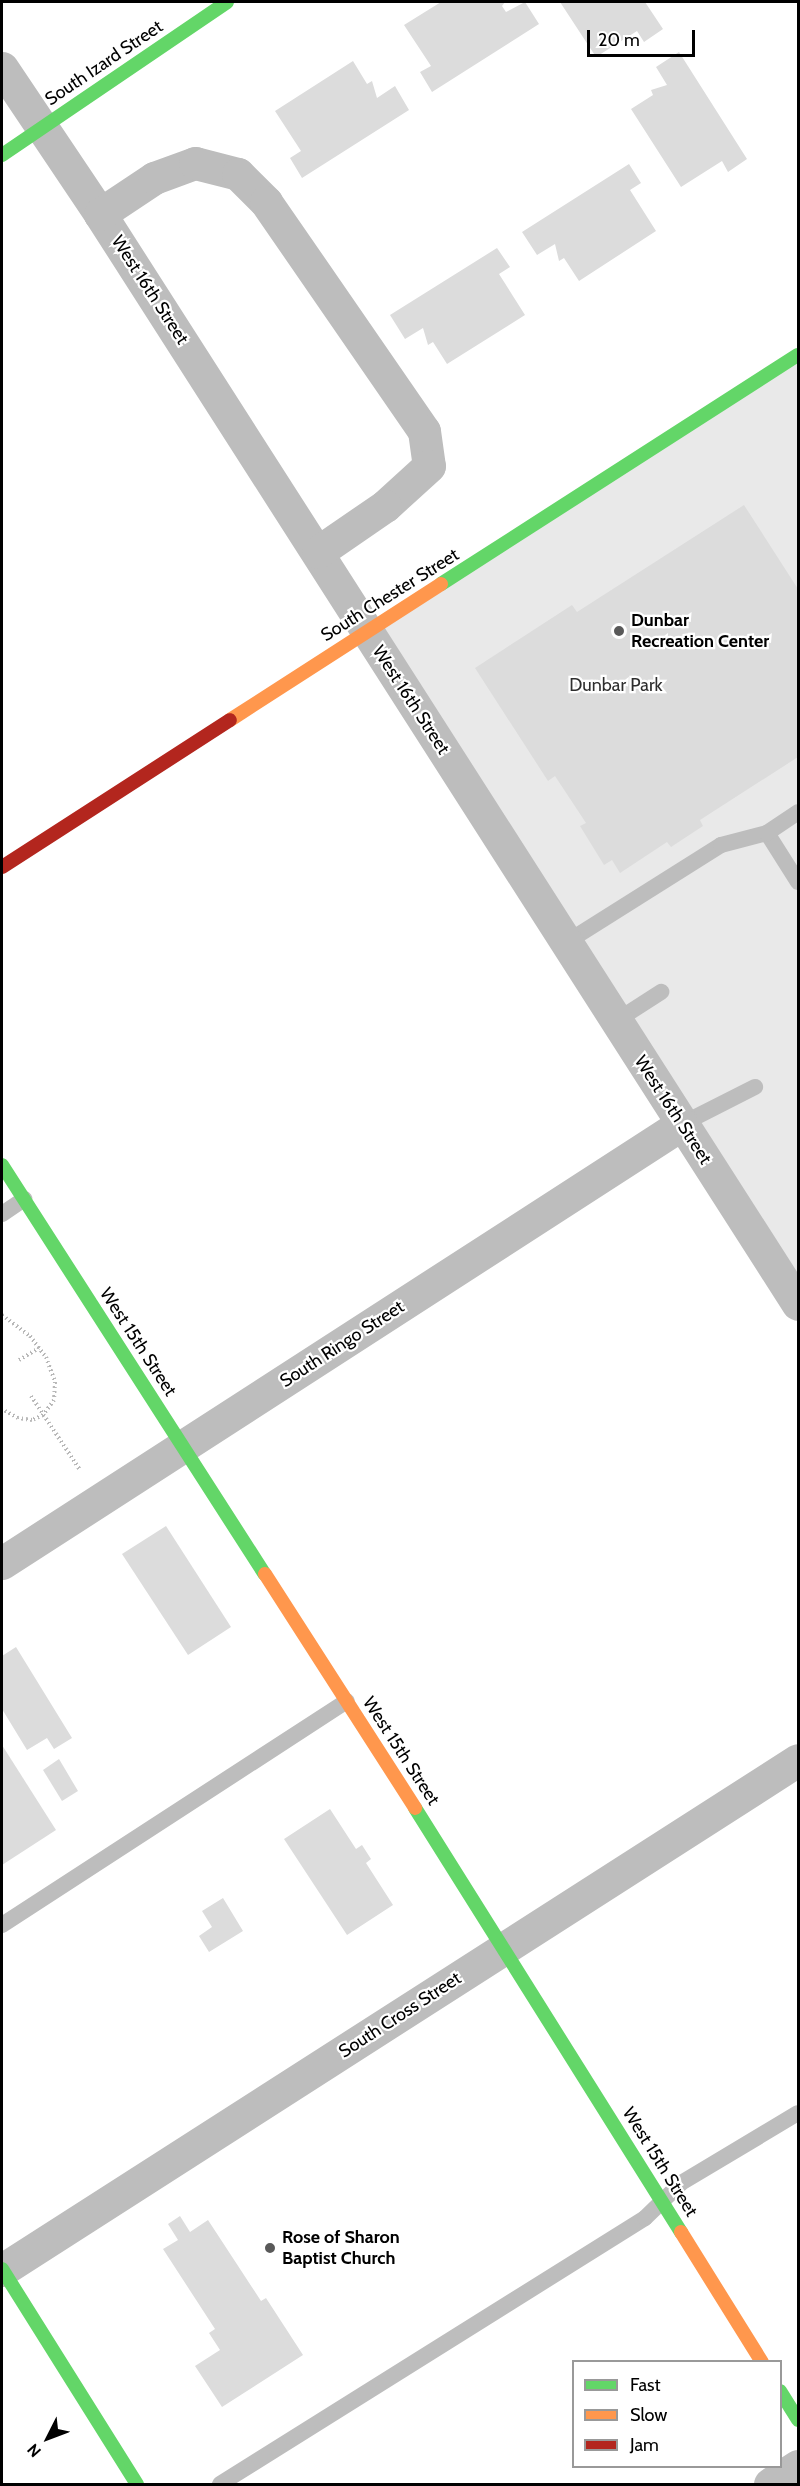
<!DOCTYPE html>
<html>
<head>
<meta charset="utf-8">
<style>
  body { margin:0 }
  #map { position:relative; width:800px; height:2486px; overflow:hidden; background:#fff; font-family:Cabin,sans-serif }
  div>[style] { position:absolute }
  .green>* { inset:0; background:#e9e9e9 }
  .building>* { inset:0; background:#dcdcdc }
  .path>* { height:4px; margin-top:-2px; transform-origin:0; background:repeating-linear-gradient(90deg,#b8b8b8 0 1.5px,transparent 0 4.5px) }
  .lane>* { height:16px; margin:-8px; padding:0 8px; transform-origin:8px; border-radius:8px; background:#bdbdbd }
  .street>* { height:33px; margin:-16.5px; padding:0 16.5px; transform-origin:16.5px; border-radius:16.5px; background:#bdbdbd }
  .fast>* { height:14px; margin:-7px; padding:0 7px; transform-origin:7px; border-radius:7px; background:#63d668 }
  .slow>* { height:14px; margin:-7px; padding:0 7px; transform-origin:7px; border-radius:7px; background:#ff974d }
  .jam>* { height:14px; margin:-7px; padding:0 7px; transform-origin:7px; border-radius:7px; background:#b3261e }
  .dots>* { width:16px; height:16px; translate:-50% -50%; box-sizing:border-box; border:3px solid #fff; border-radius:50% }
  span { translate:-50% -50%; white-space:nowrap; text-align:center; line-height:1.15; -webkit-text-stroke:4.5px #fff; paint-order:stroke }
  .street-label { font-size:18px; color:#000 }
  .poi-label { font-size:18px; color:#000; font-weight:700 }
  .left { translate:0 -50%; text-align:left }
  .park-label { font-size:18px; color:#2e2e2e }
  .frame { position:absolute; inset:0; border:3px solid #000; pointer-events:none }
  .legend { position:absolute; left:572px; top:2360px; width:210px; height:108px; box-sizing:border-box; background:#fff; border:2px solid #999; margin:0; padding:8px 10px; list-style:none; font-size:18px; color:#000 }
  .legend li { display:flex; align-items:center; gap:12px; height:30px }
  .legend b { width:30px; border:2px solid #999 }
  .north { position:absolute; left:18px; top:2408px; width:60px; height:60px; -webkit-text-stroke:4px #fff; paint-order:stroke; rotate:228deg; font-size:16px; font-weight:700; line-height:24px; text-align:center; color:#000 }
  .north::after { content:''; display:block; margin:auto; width:21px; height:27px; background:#000; clip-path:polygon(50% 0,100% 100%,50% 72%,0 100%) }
  .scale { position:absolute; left:587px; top:30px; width:108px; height:27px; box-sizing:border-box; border:3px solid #000; border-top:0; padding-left:8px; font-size:18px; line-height:21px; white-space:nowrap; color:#000; -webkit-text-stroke:4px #fff; paint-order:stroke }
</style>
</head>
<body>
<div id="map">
  <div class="green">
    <div style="clip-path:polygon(798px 352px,798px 1301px,366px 631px)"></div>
  </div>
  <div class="building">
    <div style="clip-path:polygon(441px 2px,505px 2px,502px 6px,506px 12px,525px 2px,539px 24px,432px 92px,420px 72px,431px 66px,404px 25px)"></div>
    <div style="clip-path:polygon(560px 2px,645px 2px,663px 29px,644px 42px,637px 31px,596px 57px)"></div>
    <div style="clip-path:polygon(679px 52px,747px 159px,728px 172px,722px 161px,681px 187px,631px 109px,653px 95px,651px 90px,667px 85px,656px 67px)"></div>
    <div style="clip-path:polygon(353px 61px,367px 84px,372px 81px,377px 98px,395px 86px,409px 110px,302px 178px,290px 158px,301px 151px,275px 111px)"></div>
    <div style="clip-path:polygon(629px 164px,641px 183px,630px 190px,656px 231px,579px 281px,564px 258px,559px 261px,555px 244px,537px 255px,522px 232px)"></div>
    <div style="clip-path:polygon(497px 248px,510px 267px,499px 274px,525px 315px,447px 364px,433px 342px,428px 345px,423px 328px,405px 339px,390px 315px)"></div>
    <div style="clip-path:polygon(744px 505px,798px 589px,798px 757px,700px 820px,703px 826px,671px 847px,667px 842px,620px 873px,612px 860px,604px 865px,580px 826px,586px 823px,555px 776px,548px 781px,475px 668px,572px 605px,577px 612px)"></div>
    <div style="clip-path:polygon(166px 1526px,231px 1627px,188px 1655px,122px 1554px)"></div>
    <div style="clip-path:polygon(16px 1647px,72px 1738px,54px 1749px,47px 1738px,27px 1750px,2px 1709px,2px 1656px)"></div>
    <div style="clip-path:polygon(2px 1745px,56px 1830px,2px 1865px)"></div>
    <div style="clip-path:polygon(59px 1759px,78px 1791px,62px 1801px,43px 1770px)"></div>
    <div style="clip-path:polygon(330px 1809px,356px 1849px,362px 1845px,371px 1859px,366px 1863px,393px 1905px,347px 1935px,284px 1839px)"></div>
    <div style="clip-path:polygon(223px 1898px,243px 1931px,209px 1952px,199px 1936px,212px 1927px,202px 1911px)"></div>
    <div style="clip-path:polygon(180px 2216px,190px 2232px,208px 2220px,261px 2301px,266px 2298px,303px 2355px,222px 2407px,195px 2366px,220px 2350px,209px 2333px,215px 2329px,163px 2249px,178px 2240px,168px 2224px)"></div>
  </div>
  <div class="path">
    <div style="left:2px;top:1315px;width:35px;rotate:37deg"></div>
    <div style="left:30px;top:1336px;width:26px;rotate:53deg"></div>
    <div style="left:46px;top:1357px;width:27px;rotate:70deg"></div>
    <div style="left:55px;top:1382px;width:18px;rotate:93deg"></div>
    <div style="left:54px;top:1400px;width:19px;rotate:126deg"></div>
    <div style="left:43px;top:1415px;width:12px;rotate:156deg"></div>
    <div style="left:32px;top:1420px;width:14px;rotate:-172deg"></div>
    <div style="left:18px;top:1418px;width:18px;rotate:-151deg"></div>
    <div style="left:19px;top:1360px;width:23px;rotate:-31deg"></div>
    <div style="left:31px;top:1396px;width:89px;rotate:56.5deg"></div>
  </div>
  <div class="lane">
    <div style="left:767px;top:833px;width:58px;rotate:57.7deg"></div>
    <div style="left:567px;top:942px;width:182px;rotate:-32.2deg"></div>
    <div style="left:721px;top:845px;width:48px;rotate:-14.6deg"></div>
    <div style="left:767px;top:833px;width:37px;rotate:-34deg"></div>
    <div style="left:616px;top:1021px;width:54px;rotate:-32.8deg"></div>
    <div style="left:682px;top:1124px;width:82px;rotate:-26.9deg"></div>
    <div style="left:2px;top:1214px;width:27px;rotate:-34deg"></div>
    <div style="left:2px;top:1925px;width:411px;rotate:-33deg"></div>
    <div style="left:220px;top:2484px;width:501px;rotate:-32.04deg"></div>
    <div style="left:645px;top:2218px;width:50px;rotate:-44.2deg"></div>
    <div style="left:681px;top:2183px;width:136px;rotate:-30.9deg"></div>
  </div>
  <div class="street">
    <div style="left:2px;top:68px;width:176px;rotate:56.1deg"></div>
    <div style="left:100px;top:214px;width:1294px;rotate:57.37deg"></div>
    <div style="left:100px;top:214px;width:65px;rotate:-33.7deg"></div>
    <div style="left:154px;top:178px;width:44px;rotate:-20.1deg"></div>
    <div style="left:195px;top:163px;width:44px;rotate:14.3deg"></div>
    <div style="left:238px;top:174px;width:40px;rotate:45deg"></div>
    <div style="left:266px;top:202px;width:278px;rotate:55.4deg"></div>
    <div style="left:424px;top:431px;width:35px;rotate:82deg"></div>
    <div style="left:429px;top:466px;width:59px;rotate:137.7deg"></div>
    <div style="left:385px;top:506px;width:81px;rotate:145.5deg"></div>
    <div style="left:2px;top:1563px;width:809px;rotate:-32.85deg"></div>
    <div style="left:2px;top:2270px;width:945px;rotate:-32.65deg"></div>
    <div style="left:770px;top:2484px;width:33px;rotate:-33deg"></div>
  </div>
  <div class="fast">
    <div style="left:2px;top:155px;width:272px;rotate:-34.2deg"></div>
    <div style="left:441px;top:584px;width:424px;rotate:-32.7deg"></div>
    <div style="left:2px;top:1165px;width:486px;rotate:57.3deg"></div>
    <div style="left:415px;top:1808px;width:501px;rotate:57.9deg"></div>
    <div style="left:2px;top:2269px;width:254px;rotate:57.9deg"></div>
    <div style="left:780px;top:2391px;width:34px;rotate:58deg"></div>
  </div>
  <div class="slow">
    <div style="left:230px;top:720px;width:251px;rotate:-32.8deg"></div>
    <div style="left:265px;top:1574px;width:278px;rotate:57.3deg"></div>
    <div style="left:681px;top:2232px;width:153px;rotate:58.1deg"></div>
  </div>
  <div class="jam">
    <div style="left:2px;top:867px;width:271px;rotate:-32.8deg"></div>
  </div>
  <div class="dots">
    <div style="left:619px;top:631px;background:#595959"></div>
    <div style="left:270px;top:2248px;background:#595959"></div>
  </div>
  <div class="street-label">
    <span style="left:104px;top:63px;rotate:-34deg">South Izard Street</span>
    <span style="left:150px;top:290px;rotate:57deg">West 16th Street</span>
    <span style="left:390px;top:595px;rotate:-32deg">South Chester Street</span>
    <span style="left:411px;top:700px;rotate:57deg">West 16th Street</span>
    <span style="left:673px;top:1110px;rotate:57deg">West 16th Street</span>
    <span style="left:138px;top:1342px;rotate:57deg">West 15th Street</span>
    <span style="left:342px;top:1344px;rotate:-33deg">South Ringo Street</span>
    <span style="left:401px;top:1751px;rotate:57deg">West 15th Street</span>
    <span style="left:400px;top:2015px;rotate:-33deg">South Cross Street</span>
    <span style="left:660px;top:2162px;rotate:58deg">West 15th Street</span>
  </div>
  <div class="poi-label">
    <span class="left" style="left:631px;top:631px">Dunbar<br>Recreation Center</span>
    <span class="left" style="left:282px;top:2248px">Rose of Sharon<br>Baptist Church</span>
  </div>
  <div class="park-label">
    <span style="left:616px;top:685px">Dunbar Park</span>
  </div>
  <div class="frame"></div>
  <ul class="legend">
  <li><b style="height:8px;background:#63d668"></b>Fast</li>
  <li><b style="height:8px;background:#ff974d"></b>Slow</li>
  <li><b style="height:8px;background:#b3261e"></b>Jam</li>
  </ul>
  <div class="north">N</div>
  <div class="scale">20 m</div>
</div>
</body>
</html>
